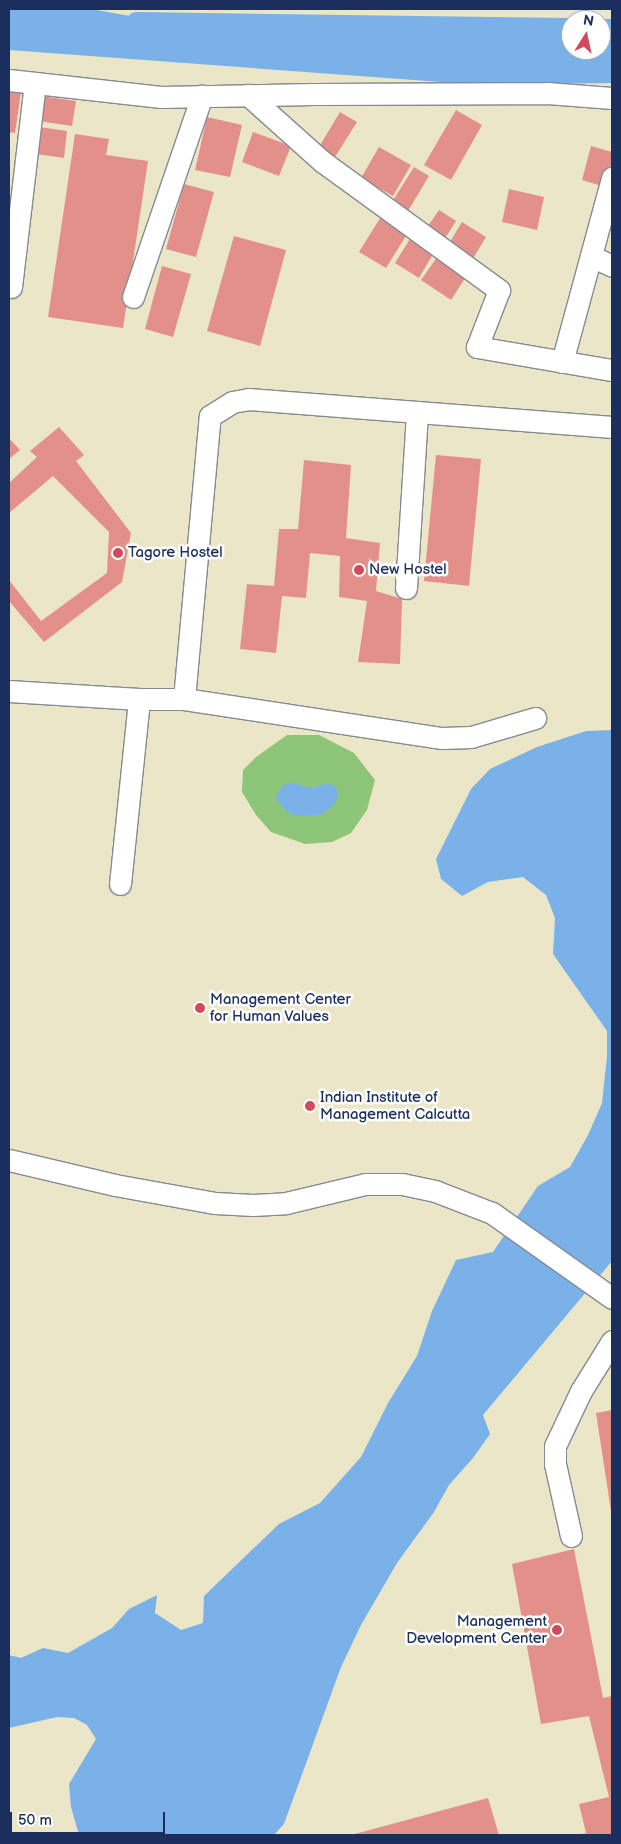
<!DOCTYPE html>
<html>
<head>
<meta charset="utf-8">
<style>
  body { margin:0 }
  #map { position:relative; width:621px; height:1844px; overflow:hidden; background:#ebe6c8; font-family:"Balsamiq Sans",sans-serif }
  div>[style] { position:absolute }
  .green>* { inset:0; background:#8ec679 }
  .water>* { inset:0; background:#7bb1e9 }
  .canal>* { height:21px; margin:-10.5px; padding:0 10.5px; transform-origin:10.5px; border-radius:10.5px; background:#7bb1e9 }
  .building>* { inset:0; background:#e4908a }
  .roads { filter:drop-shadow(1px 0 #838a93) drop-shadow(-1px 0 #838a93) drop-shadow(0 1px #838a93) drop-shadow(0 -1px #838a93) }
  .minor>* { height:21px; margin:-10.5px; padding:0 10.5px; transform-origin:10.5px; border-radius:10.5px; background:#fff }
  .dots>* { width:14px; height:14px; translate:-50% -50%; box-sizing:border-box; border:2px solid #fff; border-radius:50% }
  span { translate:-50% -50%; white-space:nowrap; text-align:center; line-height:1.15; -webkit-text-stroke:5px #fff; paint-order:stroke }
  .poi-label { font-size:15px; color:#1b2f5e }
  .left { translate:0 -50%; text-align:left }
  .right { translate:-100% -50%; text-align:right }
  .frame { position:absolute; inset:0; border:10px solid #1b2f5e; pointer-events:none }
  .north { position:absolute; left:561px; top:10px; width:50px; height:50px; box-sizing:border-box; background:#fff; border:1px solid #a4acbf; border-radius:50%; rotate:10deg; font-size:14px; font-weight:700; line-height:20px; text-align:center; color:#1b2f5e }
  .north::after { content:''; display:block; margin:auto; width:18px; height:22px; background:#d1495b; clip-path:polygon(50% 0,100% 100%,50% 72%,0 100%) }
  .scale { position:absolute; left:10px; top:1812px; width:155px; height:22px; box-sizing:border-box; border:2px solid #1b2f5e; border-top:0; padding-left:6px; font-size:15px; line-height:18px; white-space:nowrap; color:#1b2f5e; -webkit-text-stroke:4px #fff; paint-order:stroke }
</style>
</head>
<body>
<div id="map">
  <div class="green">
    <div style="clip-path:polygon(287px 735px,319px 735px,354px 753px,375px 780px,367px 810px,351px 833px,332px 842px,305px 844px,271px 832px,256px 815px,242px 792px,243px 770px,256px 757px)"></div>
  </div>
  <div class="water">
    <div style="clip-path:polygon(9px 9px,91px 9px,202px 29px,508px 35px,571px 33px,571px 50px,601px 50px,601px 32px,612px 32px,612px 83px,482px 85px,9px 50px)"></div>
    <div style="clip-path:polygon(612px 730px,612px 1261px,483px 1415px,490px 1434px,473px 1458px,449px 1485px,434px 1512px,397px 1563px,361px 1625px,341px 1667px,284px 1824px,274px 1835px,79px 1835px,71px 1807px,69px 1784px,96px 1739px,87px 1725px,74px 1718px,57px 1717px,9px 1728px,9px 1655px,21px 1658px,43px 1648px,68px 1653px,112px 1628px,129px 1609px,157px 1595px,155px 1613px,181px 1630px,203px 1623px,204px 1596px,279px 1524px,320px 1503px,361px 1457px,388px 1403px,417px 1356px,432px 1311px,456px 1260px,493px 1252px,538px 1186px,570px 1167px,588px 1135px,602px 1103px,607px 1056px,607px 1031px,553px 954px,555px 918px,546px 895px,523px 877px,488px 882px,462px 896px,441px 879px,436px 859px,471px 789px,490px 769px,537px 747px,586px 731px)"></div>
    <div style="clip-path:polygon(293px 783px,311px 788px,329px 783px,338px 789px,338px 797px,332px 807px,320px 815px,298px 816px,287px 812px,276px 799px,278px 792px,284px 785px)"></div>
  </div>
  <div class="canal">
    <div style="left:136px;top:22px;width:435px;rotate:0.8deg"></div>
    <div style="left:601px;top:29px;width:11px"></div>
  </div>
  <div class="building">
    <div style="clip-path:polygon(9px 90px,21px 92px,15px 133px,9px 132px)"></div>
    <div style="clip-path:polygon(41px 96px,76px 101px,72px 126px,38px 121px)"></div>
    <div style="clip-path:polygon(456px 110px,482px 125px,451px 180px,424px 165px)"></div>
    <div style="clip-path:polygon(340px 112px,357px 122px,335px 157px,319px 147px)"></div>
    <div style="clip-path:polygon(207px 117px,242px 125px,230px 177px,195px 170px)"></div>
    <div style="clip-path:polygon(33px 126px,67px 131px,64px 158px,29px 153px)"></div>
    <div style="clip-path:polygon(253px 132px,291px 146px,279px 176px,242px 162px)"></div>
    <div style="clip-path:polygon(75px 134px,109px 139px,106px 155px,148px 161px,123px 328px,48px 317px)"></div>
    <div style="clip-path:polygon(591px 146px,612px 152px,612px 161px,605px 187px,582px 180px)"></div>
    <div style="clip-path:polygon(379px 147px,411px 165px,393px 196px,361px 178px)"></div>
    <div style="clip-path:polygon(414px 167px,429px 176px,408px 211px,392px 202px)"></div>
    <div style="clip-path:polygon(184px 184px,214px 192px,196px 257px,166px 249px)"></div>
    <div style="clip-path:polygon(509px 189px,544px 197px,537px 230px,502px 222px)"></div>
    <div style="clip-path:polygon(439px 210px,456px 221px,444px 240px,426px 229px)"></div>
    <div style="clip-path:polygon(382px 215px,409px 231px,386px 268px,359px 252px)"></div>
    <div style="clip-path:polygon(462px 222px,486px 237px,472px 260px,448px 245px)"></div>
    <div style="clip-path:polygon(413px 234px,436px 249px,419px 278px,395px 263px)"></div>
    <div style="clip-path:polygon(234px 236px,286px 250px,260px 346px,207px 331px)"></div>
    <div style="clip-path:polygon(442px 250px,471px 269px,451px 300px,421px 280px)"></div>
    <div style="clip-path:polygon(162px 266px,191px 274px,173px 337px,145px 329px)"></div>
    <div style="clip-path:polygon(59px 427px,84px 455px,76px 461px,131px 533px,122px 582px,44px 642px,9px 601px,9px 580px,41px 621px,107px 573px,109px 532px,53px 476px,9px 513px,9px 483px,37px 457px,30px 451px)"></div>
    <div style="clip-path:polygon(9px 438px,20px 450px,9px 459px)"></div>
    <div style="clip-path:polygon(436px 455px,481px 459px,469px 586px,424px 581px)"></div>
    <div style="clip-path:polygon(304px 460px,351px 465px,346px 538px,380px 543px,376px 591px,402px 599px,400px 664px,358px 662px,367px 601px,339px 597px,340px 556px,310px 553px,306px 598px,282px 596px,276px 653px,240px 649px,247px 584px,274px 586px,279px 529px,298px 529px)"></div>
    <div style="clip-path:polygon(612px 1410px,612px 1511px,611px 1511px,596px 1413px)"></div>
    <div style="clip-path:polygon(574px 1549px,603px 1698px,612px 1696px,612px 1835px,577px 1835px,586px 1833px,579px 1804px,609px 1797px,589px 1716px,541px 1724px,512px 1564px)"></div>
    <div style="clip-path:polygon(488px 1798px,499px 1835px,351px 1835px)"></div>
  </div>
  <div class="roads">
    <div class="minor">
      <div style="left:9px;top:80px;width:153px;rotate:6.4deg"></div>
      <div style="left:161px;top:97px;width:153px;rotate:-1.1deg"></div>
      <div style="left:314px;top:94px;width:233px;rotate:-0.2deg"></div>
      <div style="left:547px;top:93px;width:65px;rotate:4.4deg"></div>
      <div style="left:248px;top:95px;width:101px;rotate:41.8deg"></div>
      <div style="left:323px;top:162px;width:218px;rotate:36deg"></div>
      <div style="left:499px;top:290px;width:61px;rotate:111.1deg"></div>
      <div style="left:477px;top:347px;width:137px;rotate:9.7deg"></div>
      <div style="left:591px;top:256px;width:23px;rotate:25deg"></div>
      <div style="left:11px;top:287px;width:204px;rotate:-83.3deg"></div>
      <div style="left:133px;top:297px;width:213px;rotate:-71.1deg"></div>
      <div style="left:562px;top:362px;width:191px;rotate:-74.8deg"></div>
      <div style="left:406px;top:588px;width:176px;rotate:-86.4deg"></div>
      <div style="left:9px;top:691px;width:130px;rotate:3.5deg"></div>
      <div style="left:139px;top:699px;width:45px"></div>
      <div style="left:184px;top:699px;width:261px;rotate:8.6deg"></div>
      <div style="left:442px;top:738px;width:29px;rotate:-2deg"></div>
      <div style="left:471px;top:737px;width:67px;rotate:-16.5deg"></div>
      <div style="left:184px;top:699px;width:284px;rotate:-84.8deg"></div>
      <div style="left:210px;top:416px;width:26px;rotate:-32deg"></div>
      <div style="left:232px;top:402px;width:17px;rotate:-10deg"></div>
      <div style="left:249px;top:399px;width:364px;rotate:4.4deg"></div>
      <div style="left:120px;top:884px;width:186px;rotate:-84.1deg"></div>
      <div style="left:9px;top:1160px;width:109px;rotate:13.3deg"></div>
      <div style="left:115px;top:1185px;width:102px;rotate:10.2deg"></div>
      <div style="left:215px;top:1203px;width:38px;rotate:3deg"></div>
      <div style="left:253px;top:1205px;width:33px;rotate:-3deg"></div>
      <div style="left:286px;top:1203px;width:81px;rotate:-13.5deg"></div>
      <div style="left:365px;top:1184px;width:37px"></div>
      <div style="left:402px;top:1184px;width:34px;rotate:12deg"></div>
      <div style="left:435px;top:1191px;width:61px;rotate:21.1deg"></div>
      <div style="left:492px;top:1213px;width:147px;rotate:35.3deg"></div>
      <div style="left:571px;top:1536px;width:74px;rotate:-102.5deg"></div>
      <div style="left:555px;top:1464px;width:18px;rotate:-90deg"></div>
      <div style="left:555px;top:1446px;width:61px;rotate:-64.7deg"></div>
      <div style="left:581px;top:1391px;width:59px;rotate:-58.2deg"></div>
    </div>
  </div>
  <div class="dots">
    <div style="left:118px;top:553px;background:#d1495b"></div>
    <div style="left:359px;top:570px;background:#d1495b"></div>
    <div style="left:200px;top:1008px;background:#d1495b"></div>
    <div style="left:310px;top:1106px;background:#d1495b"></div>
    <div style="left:557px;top:1630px;background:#d1495b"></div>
  </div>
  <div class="poi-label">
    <span class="left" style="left:128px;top:553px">Tagore Hostel</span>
    <span class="left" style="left:369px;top:570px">New Hostel</span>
    <span class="left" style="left:210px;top:1008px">Management Center<br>for Human Values</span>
    <span class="left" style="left:320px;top:1106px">Indian Institute of<br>Management Calcutta</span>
    <span class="right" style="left:547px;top:1630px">Management<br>Development Center</span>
  </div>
  <div class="frame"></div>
  <div class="north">N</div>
  <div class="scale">50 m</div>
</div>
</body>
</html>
